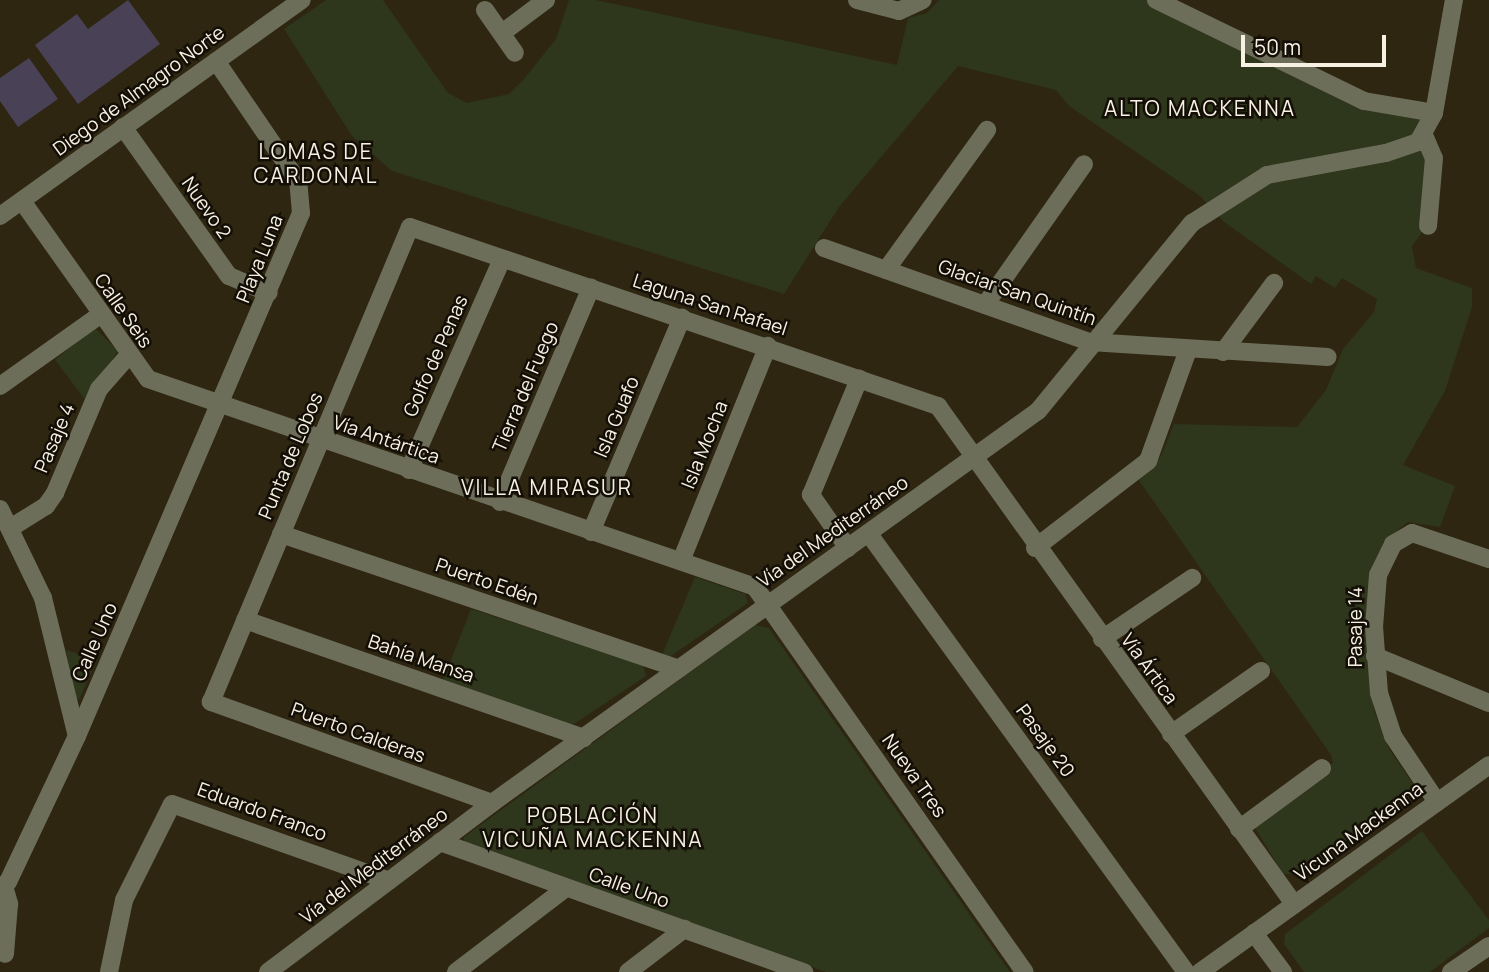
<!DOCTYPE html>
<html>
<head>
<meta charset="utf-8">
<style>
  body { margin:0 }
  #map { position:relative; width:1489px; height:972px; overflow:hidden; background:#2e2611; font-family:Manrope,sans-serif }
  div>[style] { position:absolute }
  .green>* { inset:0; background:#2e361b }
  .building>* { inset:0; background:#494156 }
  .minor>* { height:18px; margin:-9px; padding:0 9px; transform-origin:9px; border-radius:9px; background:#6d6e5a }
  span { translate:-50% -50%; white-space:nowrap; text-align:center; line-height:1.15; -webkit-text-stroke:5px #130f07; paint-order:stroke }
  .street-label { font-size:19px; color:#f7f1e4 }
  .neighbourhood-label { font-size:21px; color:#f7f1e4; letter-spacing:2px }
  .scale { position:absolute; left:1241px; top:35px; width:145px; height:32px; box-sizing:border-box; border:4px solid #f7f1e4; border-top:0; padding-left:9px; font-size:21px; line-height:24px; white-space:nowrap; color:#f7f1e4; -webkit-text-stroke:5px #130f07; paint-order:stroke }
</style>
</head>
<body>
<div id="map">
  <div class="green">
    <div style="clip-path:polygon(326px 0,383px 0,448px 93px,467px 103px,509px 94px,524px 79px,556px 39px,569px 0,596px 0,897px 65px,908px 18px,927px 13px,939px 0,1148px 0,1261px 57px,1427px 118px,1424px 230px,1412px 246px,1416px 268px,1472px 288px,1472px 307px,1445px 391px,1403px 465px,1455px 486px,1440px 527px,1408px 522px,1384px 541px,1374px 570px,1367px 641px,1374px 710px,1389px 749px,1418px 791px,1303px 874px,1283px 874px,1254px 826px,1333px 763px,1331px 755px,1138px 479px,1161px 456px,1174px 424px,1297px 427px,1326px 390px,1343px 349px,1374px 312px,1377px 299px,1342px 278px,1335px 288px,1316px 276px,1311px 284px,1224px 222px,1200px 196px,1069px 106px,1056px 90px,958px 66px,839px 207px,784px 294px,392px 171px,352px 136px,284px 29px)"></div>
    <div style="clip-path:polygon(94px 327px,118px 351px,86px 401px,55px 360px)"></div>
    <div style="clip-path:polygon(695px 577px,745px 594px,748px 603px,668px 658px,662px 655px)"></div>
    <div style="clip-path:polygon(471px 609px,643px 665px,646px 676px,571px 726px,442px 683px)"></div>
    <div style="clip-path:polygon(755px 625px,769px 628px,1010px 972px,826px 972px,464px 844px,464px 837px)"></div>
    <div style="clip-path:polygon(66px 650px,97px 659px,79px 700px,75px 696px)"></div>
    <div style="clip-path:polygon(1422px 831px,1489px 920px,1489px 928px,1430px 972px,1304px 972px,1284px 944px,1285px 934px)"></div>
  </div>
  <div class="building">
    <div style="clip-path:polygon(128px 0,160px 44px,78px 104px,35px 45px,77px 14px,88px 29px)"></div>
    <div style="clip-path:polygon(29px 58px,58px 99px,18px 127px,0 101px,0 78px)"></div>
  </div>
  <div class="minor">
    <div style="left:857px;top:0;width:43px;rotate:14.7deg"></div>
    <div style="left:899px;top:11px;width:26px;rotate:-25deg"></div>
    <div style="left:1156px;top:0;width:231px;rotate:25.9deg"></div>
    <div style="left:1364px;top:101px;width:71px;rotate:9.7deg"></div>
    <div style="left:485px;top:10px;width:52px;rotate:55.1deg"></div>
    <div style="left:502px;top:33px;width:55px;rotate:-36.9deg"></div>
    <div style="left:123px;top:127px;width:183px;rotate:54.6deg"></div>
    <div style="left:229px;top:276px;width:43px;rotate:23deg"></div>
    <div style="left:1424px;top:135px;width:25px;rotate:67deg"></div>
    <div style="left:1434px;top:158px;width:68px;rotate:95deg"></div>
    <div style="left:22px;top:201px;width:218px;rotate:54.7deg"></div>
    <div style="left:148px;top:379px;width:642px;rotate:18.91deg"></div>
    <div style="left:755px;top:587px;width:470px;rotate:55deg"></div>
    <div style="left:0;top:216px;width:371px;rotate:-35.6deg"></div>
    <div style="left:824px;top:248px;width:282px;rotate:19.5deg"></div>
    <div style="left:1090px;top:342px;width:238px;rotate:3.6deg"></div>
    <div style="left:886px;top:270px;width:173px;rotate:-54.2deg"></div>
    <div style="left:985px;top:305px;width:172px;rotate:-54.9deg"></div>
    <div style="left:1223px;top:352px;width:86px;rotate:-53.5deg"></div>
    <div style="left:0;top:386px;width:123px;rotate:-35.4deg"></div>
    <div style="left:409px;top:470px;width:231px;rotate:-66.2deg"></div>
    <div style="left:500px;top:502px;width:233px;rotate:-67deg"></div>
    <div style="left:0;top:509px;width:99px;rotate:64.2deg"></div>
    <div style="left:43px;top:598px;width:142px;rotate:76.2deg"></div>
    <div style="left:12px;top:527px;width:40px;rotate:-32deg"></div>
    <div style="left:46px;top:506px;width:16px;rotate:-55deg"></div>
    <div style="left:55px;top:493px;width:113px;rotate:-67.1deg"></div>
    <div style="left:99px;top:389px;width:44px;rotate:-48.7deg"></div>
    <div style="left:591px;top:532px;width:233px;rotate:-67deg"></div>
    <div style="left:281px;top:534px;width:420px;rotate:18.7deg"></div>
    <div style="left:869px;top:534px;width:541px;rotate:54.11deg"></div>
    <div style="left:848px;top:548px;width:65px;rotate:-124.9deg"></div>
    <div style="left:811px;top:495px;width:126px;rotate:-67.5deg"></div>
    <div style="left:1035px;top:548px;width:143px;rotate:-37.6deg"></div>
    <div style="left:1148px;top:461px;width:118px;rotate:-70.2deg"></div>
    <div style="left:681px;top:561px;width:232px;rotate:-68deg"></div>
    <div style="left:245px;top:620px;width:359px;rotate:19.2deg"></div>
    <div style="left:1102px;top:639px;width:109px;rotate:-34.1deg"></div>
    <div style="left:1375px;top:656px;width:123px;rotate:22.4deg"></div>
    <div style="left:1171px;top:734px;width:110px;rotate:-35deg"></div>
    <div style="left:1437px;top:802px;width:79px;rotate:-123.7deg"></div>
    <div style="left:1393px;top:736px;width:45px;rotate:-108deg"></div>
    <div style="left:1379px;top:693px;width:66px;rotate:-94.3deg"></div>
    <div style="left:1374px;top:627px;width:52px;rotate:-85.6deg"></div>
    <div style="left:1378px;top:575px;width:34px;rotate:-64deg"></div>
    <div style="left:1393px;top:544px;width:22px;rotate:-30deg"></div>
    <div style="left:1412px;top:533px;width:81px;rotate:18.7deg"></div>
    <div style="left:492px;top:803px;width:299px;rotate:-160.2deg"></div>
    <div style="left:211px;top:702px;width:515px;rotate:-67.27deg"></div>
    <div style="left:410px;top:227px;width:558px;rotate:18.73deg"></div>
    <div style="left:938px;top:406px;width:612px;rotate:54.44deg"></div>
    <div style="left:1239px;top:829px;width:103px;rotate:-36.3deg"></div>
    <div style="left:440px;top:842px;width:387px;rotate:19.7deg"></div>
    <div style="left:4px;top:886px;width:19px;rotate:74deg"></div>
    <div style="left:9px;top:904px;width:50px;rotate:94.6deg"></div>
    <div style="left:0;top:887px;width:9px;rotate:-32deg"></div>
    <div style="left:8px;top:882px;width:161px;rotate:-64.7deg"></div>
    <div style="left:77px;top:736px;width:569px;rotate:-66.81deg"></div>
    <div style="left:301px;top:213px;width:32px;rotate:-95deg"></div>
    <div style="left:298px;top:181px;width:145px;rotate:-124.3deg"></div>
    <div style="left:1254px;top:933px;width:49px;rotate:53.4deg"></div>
    <div style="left:109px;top:972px;width:74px;rotate:-78.2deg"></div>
    <div style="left:124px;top:900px;width:107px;rotate:-63.4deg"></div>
    <div style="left:172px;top:804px;width:230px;rotate:19.5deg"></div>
    <div style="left:268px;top:972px;width:281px;rotate:-37deg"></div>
    <div style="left:492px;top:803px;width:672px;rotate:-35.68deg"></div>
    <div style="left:1038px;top:411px;width:243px;rotate:-50.7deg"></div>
    <div style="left:1192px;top:223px;width:89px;rotate:-32.6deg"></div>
    <div style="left:1267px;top:175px;width:121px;rotate:-10.5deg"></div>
    <div style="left:1386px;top:153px;width:34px;rotate:-19deg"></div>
    <div style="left:1418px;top:142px;width:33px;rotate:-61deg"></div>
    <div style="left:1434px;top:113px;width:115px;rotate:-80deg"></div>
    <div style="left:456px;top:972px;width:138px;rotate:-37.4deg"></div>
    <div style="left:628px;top:972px;width:71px;rotate:-37.5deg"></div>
    <div style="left:1200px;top:972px;width:355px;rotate:-35.6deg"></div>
    <div style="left:1451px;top:972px;width:46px;rotate:-34.4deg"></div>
  </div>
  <div class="street-label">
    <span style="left:139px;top:91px;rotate:-36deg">Diego de Almagro Norte</span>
    <span style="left:206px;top:208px;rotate:55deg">Nuevo 2</span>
    <span style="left:260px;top:259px;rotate:-68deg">Playa Luna</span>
    <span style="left:1017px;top:293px;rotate:19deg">Glaciar San Quintín</span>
    <span style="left:710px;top:305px;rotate:18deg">Laguna San Rafael</span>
    <span style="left:123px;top:311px;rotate:55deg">Calle Seis</span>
    <span style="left:436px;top:356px;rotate:-66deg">Golfo de Penas</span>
    <span style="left:526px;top:387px;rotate:-67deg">Tierra del Fuego</span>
    <span style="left:617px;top:417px;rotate:-67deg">Isla Guafo</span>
    <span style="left:55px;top:438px;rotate:-67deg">Pasaje 4</span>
    <span style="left:386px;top:440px;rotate:19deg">Vía Antártica</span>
    <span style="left:705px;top:445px;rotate:-68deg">Isla Mocha</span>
    <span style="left:291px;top:456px;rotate:-67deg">Punta de Lobos</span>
    <span style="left:833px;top:532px;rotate:-35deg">Vía del Mediterráneo</span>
    <span style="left:487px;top:582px;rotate:19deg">Puerto Edén</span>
    <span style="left:1356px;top:627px;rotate:-90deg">Pasaje 14</span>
    <span style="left:95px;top:642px;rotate:-66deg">Calle Uno</span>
    <span style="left:421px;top:659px;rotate:19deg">Bahía Mansa</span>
    <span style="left:1149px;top:669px;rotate:54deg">Vía Ártica</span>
    <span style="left:358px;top:733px;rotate:20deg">Puerto Calderas</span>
    <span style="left:1045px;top:741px;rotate:54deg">Pasaje 20</span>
    <span style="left:914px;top:776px;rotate:55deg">Nueva Tres</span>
    <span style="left:262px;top:812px;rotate:20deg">Eduardo Franco</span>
    <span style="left:1359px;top:832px;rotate:-36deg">Vicuna Mackenna</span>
    <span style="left:374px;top:866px;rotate:-37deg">Vía del Mediterráneo</span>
    <span style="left:629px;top:888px;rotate:20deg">Calle Uno</span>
  </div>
  <div class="neighbourhood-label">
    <span style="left:1200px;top:108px">ALTO MACKENNA</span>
    <span style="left:316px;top:163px">LOMAS DE<br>CARDONAL</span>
    <span style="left:547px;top:487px">VILLA MIRASUR</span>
    <span style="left:593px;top:827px">POBLACIÓN<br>VICUÑA MACKENNA</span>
  </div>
  <div class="scale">50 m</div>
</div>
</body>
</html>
